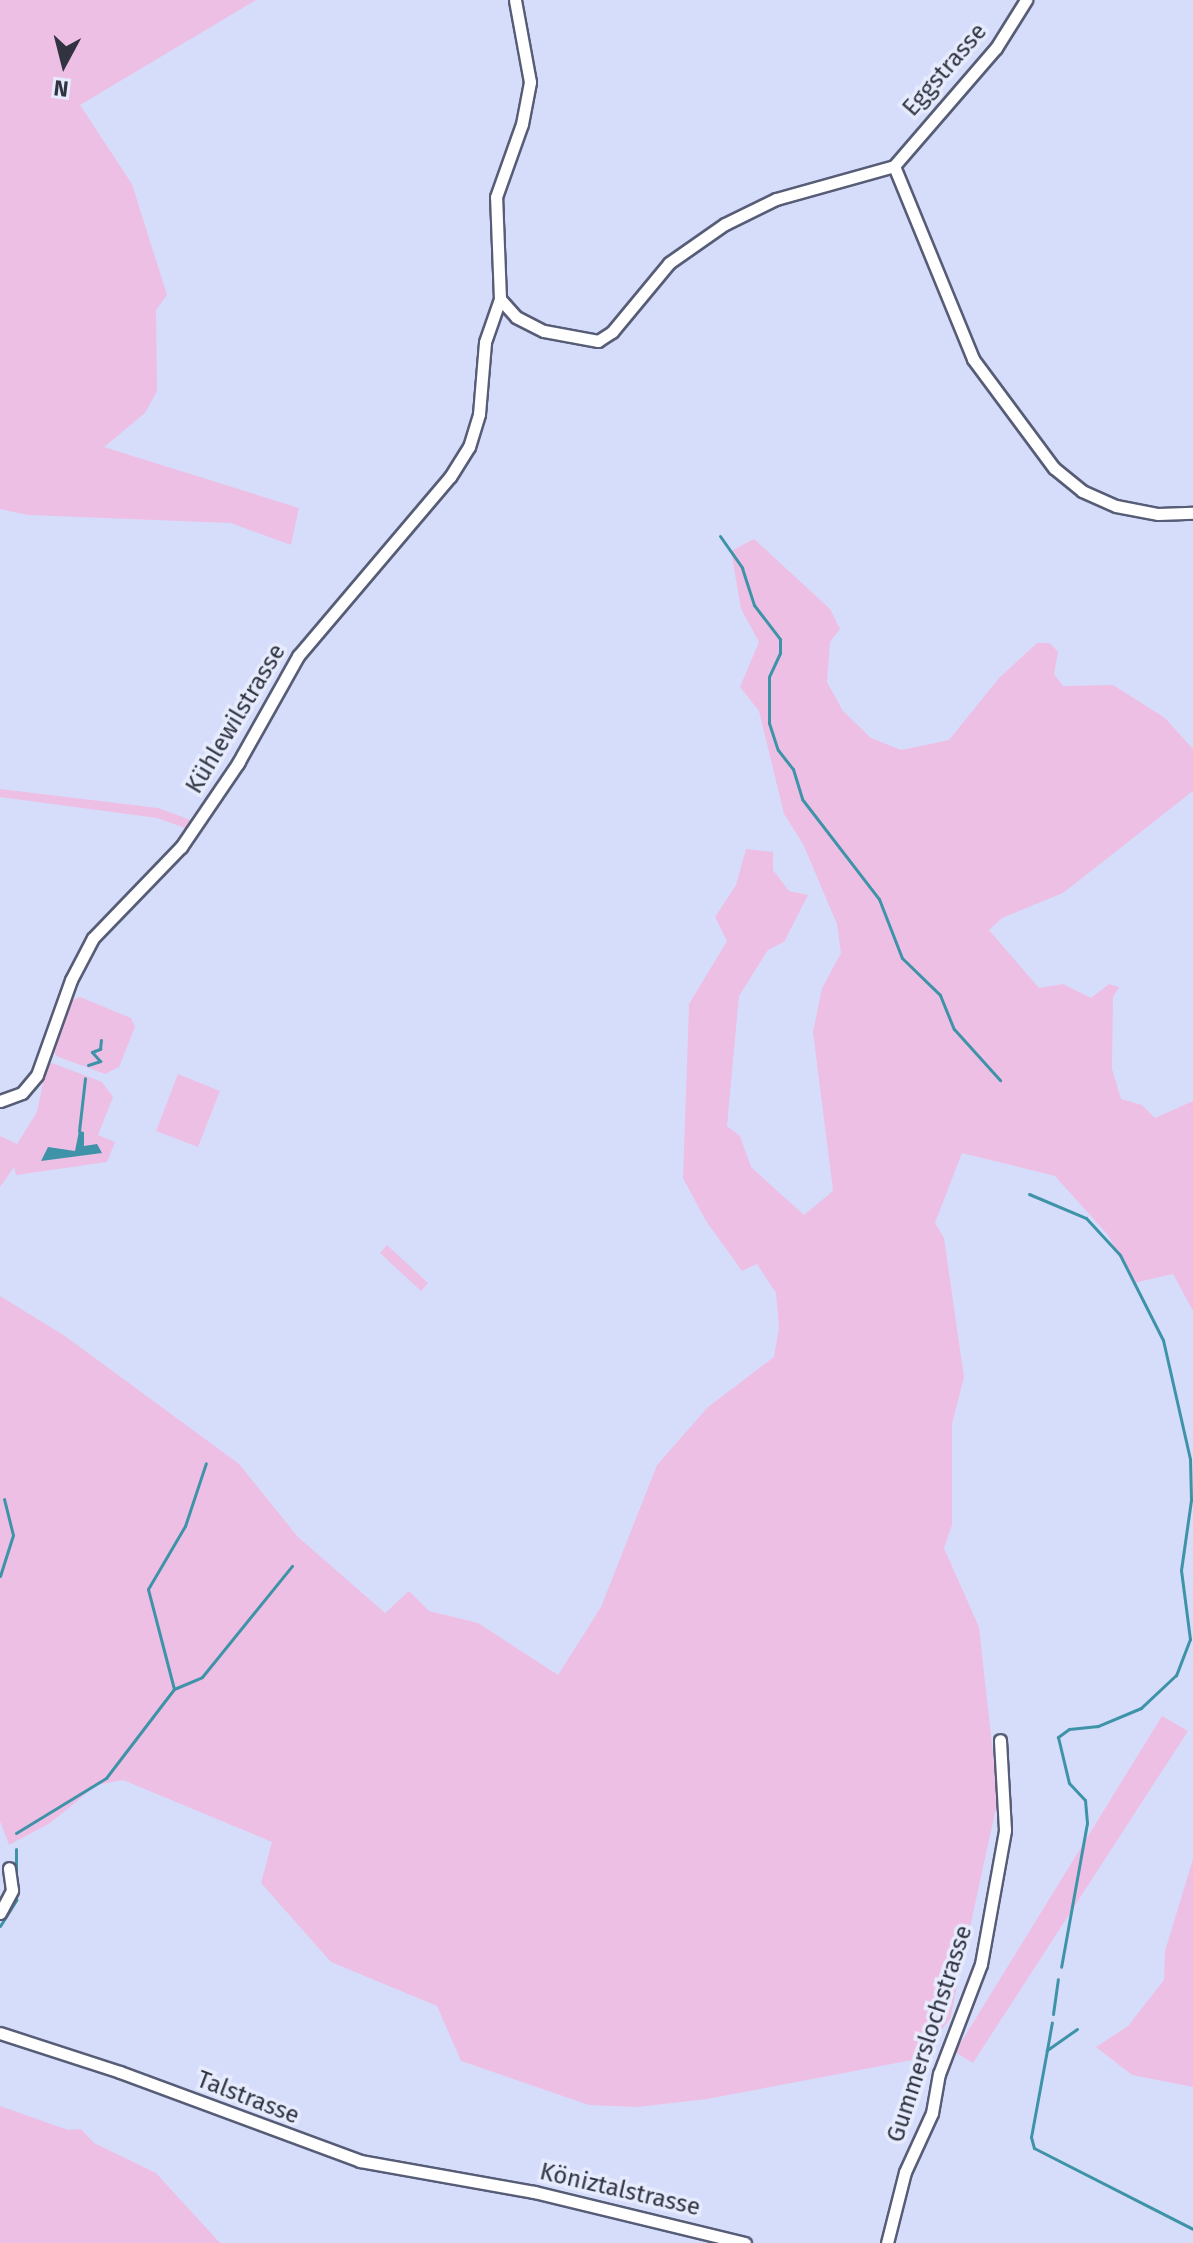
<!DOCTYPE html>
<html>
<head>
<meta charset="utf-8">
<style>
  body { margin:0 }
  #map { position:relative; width:1193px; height:2243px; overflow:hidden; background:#d6ddfb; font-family:"Fira Sans",sans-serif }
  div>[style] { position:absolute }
  .green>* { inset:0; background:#eebfe4 }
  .water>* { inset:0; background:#3e93a8 }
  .stream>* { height:3px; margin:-1.5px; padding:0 1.5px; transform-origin:1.5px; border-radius:1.5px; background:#3e93a8 }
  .roads { filter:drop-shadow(2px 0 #575d77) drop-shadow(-2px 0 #575d77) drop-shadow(0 2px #575d77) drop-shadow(0 -2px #575d77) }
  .street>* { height:11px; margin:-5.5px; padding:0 5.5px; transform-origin:5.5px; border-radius:5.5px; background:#fff }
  span { translate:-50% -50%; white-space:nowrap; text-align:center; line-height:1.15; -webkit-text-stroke:7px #e6ebfd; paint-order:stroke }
  .street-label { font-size:24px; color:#313440 }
  .north { position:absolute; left:24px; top:24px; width:80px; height:80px; -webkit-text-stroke:6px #e6ebfd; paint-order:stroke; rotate:187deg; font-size:22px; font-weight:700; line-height:32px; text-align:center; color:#313440 }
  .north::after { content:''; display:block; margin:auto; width:28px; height:36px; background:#313440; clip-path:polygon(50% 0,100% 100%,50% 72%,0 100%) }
</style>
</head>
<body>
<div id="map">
  <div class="green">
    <div style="clip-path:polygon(0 0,256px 0,80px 105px,132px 184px,167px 295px,156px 310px,157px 391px,145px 413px,104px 447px,299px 508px,291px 545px,231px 523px,28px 515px,0 509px)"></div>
    <div style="clip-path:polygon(754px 539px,830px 609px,840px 629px,830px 642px,827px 682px,843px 711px,871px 738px,901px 750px,949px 740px,999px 678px,1037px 643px,1050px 643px,1058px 652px,1054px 674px,1063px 686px,1113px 685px,1165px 718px,1193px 749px,1193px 791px,1063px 893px,1002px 918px,989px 930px,1039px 988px,1063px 984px,1091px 998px,1109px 984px,1119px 987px,1113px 997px,1112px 1069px,1121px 1099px,1142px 1105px,1155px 1118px,1193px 1101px,1193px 1311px,1173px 1274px,1134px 1283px,1108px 1235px,1055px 1176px,962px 1153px,935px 1223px,944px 1238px,964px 1377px,952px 1424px,952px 1525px,944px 1548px,979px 1627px,998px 1799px,950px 2019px,918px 2059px,707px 2099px,637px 2107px,589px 2105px,461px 2061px,437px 2006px,331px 1962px,261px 1883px,272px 1842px,123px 1780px,97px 1785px,50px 1823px,9px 1845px,0 1821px,0 1296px,65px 1336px,239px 1464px,298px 1537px,385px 1613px,409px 1591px,429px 1611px,478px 1623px,558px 1675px,601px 1607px,657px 1465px,708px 1407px,774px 1357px,779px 1327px,776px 1293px,757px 1264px,742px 1271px,706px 1221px,683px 1178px,689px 1004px,727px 941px,715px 917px,736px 885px,746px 849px,773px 852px,773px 870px,789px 891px,808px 895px,784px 942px,768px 950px,739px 996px,727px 1126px,740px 1136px,751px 1167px,804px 1215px,833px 1191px,813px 1032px,822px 988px,841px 953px,837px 924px,803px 844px,784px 814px,759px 711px,740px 687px,759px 642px,741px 609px,731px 551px)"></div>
    <div style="clip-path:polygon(0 789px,158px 808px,196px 822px,191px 830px,157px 818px,0 797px)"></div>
    <div style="clip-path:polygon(80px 997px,131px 1018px,135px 1027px,119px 1067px,105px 1074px,56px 1056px,52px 1047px,67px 1002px)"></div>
    <div style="clip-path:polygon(52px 1063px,102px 1082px,113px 1097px,98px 1135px,115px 1142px,107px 1162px,16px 1175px,14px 1167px,0 1187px,0 1136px,17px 1144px,37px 1112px,46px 1068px)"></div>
    <div style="clip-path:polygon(178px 1074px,220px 1091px,198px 1147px,156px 1131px)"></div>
    <div style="clip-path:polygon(387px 1245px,428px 1283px,421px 1291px,380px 1253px)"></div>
    <div style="clip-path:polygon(1162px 1716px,1188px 1731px,973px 2063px,955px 2052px)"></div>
    <div style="clip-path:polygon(1193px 1859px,1193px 2087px,1132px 2075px,1096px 2047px,1128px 2026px,1164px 1980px,1165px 1951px)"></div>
    <div style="clip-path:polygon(0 2106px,68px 2130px,81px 2129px,94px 2143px,156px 2173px,220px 2243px,0 2243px)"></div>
  </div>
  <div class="water">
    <div style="clip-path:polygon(79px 1131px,84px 1132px,84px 1146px,97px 1144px,102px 1153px,41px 1161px,48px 1147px,75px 1151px)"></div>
  </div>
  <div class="stream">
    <div style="left:720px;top:536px;width:39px;rotate:55deg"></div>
    <div style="left:742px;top:568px;width:39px;rotate:72deg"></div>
    <div style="left:754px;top:605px;width:43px;rotate:52.6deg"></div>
    <div style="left:780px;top:639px;width:14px;rotate:90deg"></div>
    <div style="left:780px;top:653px;width:26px;rotate:115deg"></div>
    <div style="left:769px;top:677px;width:46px;rotate:90deg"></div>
    <div style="left:769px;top:723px;width:28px;rotate:72deg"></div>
    <div style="left:778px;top:750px;width:24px;rotate:52deg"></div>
    <div style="left:793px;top:769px;width:31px;rotate:73deg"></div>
    <div style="left:802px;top:799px;width:126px;rotate:52.4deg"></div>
    <div style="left:879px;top:899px;width:63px;rotate:68.7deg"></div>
    <div style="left:902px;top:958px;width:53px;rotate:44.2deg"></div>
    <div style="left:940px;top:995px;width:37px;rotate:68deg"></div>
    <div style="left:954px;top:1029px;width:69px;rotate:48deg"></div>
    <div style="left:88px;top:1065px;width:13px;rotate:-18deg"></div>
    <div style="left:100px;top:1061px;width:12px;rotate:-132deg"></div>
    <div style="left:92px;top:1052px;width:9px;rotate:-21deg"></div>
    <div style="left:100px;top:1049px;width:9px;rotate:-84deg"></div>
    <div style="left:79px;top:1131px;width:53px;rotate:-83.5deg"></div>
    <div style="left:1029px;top:1194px;width:62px;rotate:22.8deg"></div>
    <div style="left:1086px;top:1218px;width:50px;rotate:47.4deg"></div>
    <div style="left:1120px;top:1255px;width:95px;rotate:63.2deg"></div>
    <div style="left:1163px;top:1340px;width:122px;rotate:77.2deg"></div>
    <div style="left:1190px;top:1459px;width:41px;rotate:88.6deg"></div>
    <div style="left:1191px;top:1500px;width:71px;rotate:98.1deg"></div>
    <div style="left:1181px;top:1570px;width:70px;rotate:82.6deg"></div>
    <div style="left:1190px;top:1639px;width:39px;rotate:111deg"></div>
    <div style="left:1176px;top:1675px;width:48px;rotate:136.7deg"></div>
    <div style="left:1141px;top:1708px;width:47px;rotate:157.3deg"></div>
    <div style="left:1098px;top:1726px;width:29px;rotate:174deg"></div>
    <div style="left:1069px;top:1729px;width:14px;rotate:144deg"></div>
    <div style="left:1058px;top:1737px;width:47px;rotate:76.6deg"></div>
    <div style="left:1069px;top:1783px;width:23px;rotate:47deg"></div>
    <div style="left:1085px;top:1800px;width:23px;rotate:85deg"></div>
    <div style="left:1087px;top:1823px;width:146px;rotate:100.2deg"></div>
    <div style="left:0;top:1576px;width:43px;rotate:-72.4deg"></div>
    <div style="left:13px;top:1535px;width:37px;rotate:-104deg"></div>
    <div style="left:174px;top:1689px;width:103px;rotate:-104.6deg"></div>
    <div style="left:148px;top:1589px;width:73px;rotate:-59.6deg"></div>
    <div style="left:185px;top:1526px;width:66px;rotate:-71.6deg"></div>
    <div style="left:16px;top:1833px;width:105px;rotate:-31.4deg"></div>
    <div style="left:106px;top:1778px;width:112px;rotate:-52.6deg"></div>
    <div style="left:174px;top:1689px;width:30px;rotate:-23deg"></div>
    <div style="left:202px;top:1677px;width:143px;rotate:-51deg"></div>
    <div style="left:0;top:1926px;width:31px;rotate:-58deg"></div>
    <div style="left:16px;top:1900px;width:51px;rotate:-90deg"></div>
    <div style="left:1053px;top:2014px;width:35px;rotate:-82deg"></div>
    <div style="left:1077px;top:2029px;width:37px;rotate:145deg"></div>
    <div style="left:1047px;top:2050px;width:88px;rotate:100.4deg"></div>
    <div style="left:1031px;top:2137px;width:11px;rotate:75deg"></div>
    <div style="left:1034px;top:2148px;width:178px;rotate:27deg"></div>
    <div style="left:1047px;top:2050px;width:28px;rotate:-80deg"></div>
  </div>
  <div class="roads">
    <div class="street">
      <div style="left:894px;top:166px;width:209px;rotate:67.7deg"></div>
      <div style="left:973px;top:359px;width:136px;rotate:53.4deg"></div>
      <div style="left:1054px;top:468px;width:36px;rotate:39deg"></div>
      <div style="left:1082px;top:491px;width:37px;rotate:24deg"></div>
      <div style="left:1116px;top:506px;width:43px;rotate:10.8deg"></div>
      <div style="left:1158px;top:514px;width:35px;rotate:-2deg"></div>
      <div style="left:894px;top:166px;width:156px;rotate:-49.2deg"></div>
      <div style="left:996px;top:48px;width:57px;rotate:-58deg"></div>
      <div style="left:500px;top:299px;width:24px;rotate:48deg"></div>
      <div style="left:516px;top:317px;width:31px;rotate:27deg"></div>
      <div style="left:544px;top:331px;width:55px;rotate:10.5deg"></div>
      <div style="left:598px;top:341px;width:17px;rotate:-33deg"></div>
      <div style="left:612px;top:332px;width:89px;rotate:-50.4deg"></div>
      <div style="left:669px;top:263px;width:68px;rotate:-34.9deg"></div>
      <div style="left:725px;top:224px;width:57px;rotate:-26.1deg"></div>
      <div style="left:776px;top:199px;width:123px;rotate:-15.6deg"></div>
      <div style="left:0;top:1101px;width:23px;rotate:-20deg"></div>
      <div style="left:22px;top:1093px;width:23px;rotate:-50deg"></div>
      <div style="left:37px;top:1075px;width:101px;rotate:-70.3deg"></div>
      <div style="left:71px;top:980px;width:47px;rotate:-62.4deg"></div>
      <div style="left:93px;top:938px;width:127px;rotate:-46deg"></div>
      <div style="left:181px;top:847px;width:102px;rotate:-55.8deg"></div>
      <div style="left:238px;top:763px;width:123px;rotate:-60.7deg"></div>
      <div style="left:298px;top:656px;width:235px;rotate:-49.7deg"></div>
      <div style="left:450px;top:477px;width:36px;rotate:-58deg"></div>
      <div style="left:469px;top:447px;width:34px;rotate:-73deg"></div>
      <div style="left:479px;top:414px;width:72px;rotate:-85.2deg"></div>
      <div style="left:485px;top:342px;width:46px;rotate:-70.8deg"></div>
      <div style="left:500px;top:299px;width:102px;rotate:-92.2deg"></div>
      <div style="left:496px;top:197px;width:77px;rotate:-70.4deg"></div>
      <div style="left:522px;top:124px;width:43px;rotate:-79.2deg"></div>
      <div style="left:530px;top:82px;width:83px;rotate:-100.4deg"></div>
      <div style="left:0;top:1913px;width:26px;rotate:-62deg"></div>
      <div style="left:12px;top:1890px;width:22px;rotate:-98deg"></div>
      <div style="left:0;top:2033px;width:126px;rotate:18deg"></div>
      <div style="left:120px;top:2072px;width:256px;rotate:20.3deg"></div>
      <div style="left:360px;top:2161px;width:177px;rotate:10.1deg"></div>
      <div style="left:534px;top:2192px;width:217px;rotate:13.6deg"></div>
      <div style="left:887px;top:2243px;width:73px;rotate:-75.8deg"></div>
      <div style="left:905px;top:2172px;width:65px;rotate:-65.4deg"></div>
      <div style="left:932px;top:2113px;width:40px;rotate:-80deg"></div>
      <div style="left:939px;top:2074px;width:118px;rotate:-69.1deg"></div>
      <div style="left:981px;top:1964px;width:136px;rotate:-79.8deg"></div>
      <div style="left:1005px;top:1830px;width:90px;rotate:-93.2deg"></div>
    </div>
  </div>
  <div class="street-label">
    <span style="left:945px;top:70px;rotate:-49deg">Eggstrasse</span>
    <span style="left:236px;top:719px;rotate:-59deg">Kühlewilstrasse</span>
    <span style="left:930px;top:2034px;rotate:-72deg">Gummerslochstrasse</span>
    <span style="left:248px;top:2098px;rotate:21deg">Talstrasse</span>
    <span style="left:620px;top:2190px;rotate:13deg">Köniztalstrasse</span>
  </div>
  <div class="north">N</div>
</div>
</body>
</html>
